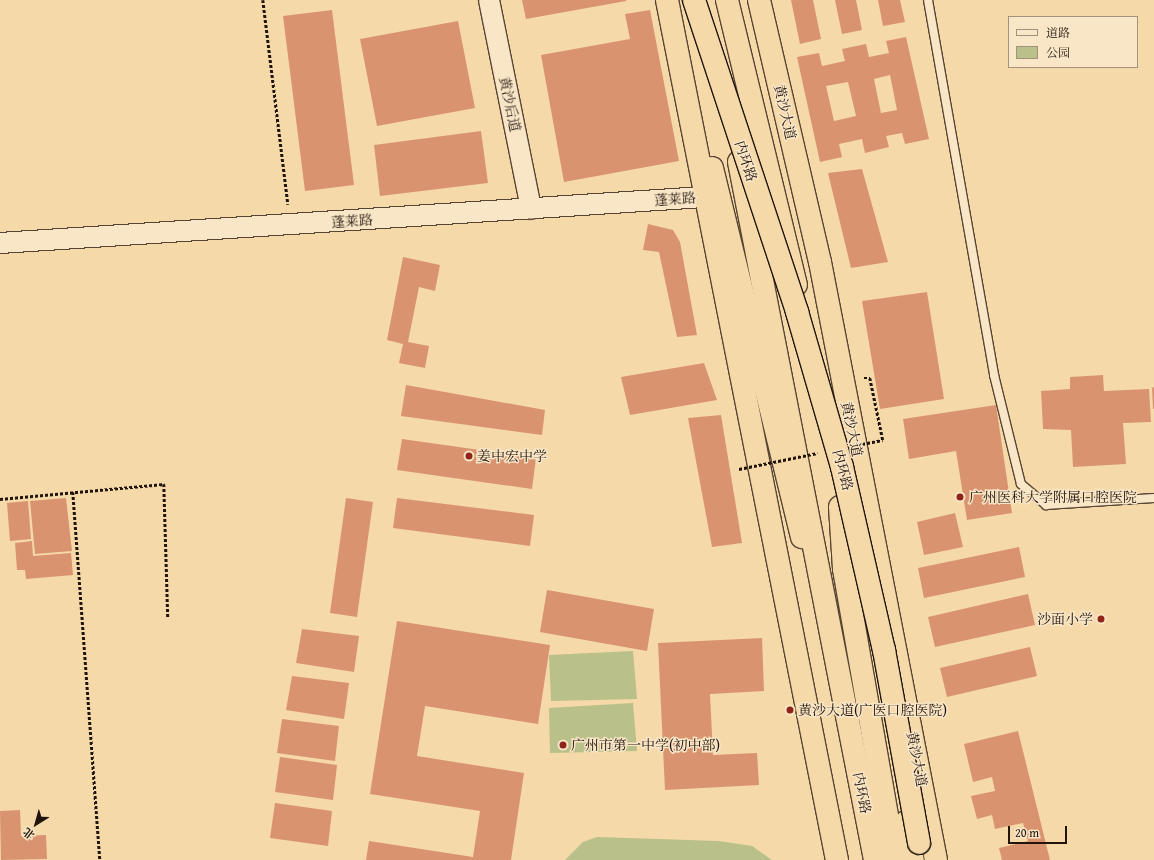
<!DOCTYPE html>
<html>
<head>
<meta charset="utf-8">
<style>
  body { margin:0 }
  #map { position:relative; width:1154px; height:860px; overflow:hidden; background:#f6d9a9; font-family:"Gentium Book Plus","Noto Serif SC",serif }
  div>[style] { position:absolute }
  .green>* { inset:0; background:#bac08a }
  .building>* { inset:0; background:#d9946f }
  .path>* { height:2.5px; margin-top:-1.25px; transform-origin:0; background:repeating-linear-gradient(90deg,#20140c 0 3px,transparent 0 5px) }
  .roads { filter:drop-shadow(1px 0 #564533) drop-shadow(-1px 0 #564533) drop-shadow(0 1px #564533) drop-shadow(0 -1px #564533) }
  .service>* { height:8px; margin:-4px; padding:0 4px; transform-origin:4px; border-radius:4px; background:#f9e6c7 }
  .tertiary>* { height:20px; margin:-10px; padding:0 10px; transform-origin:10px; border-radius:10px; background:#f9e6c7 }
  .trunk>* { height:22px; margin:-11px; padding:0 11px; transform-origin:11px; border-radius:11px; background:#f6d9a9 }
  .path-bridge>* { height:2.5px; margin-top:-1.25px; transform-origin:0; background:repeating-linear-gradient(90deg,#20140c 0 3px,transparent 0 5px) }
  .bridges { filter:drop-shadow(1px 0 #20140c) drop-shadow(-1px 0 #20140c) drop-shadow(0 1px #20140c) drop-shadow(0 -1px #20140c) }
  .trunk-bridge>* { height:22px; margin:-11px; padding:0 11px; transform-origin:11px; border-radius:11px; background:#f6d9a9 }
  .dots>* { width:11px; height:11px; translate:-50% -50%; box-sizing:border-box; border:2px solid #f9e6c7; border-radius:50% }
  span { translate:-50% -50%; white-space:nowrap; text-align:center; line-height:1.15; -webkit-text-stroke:3px #f9e6c7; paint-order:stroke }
  .street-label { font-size:14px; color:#20140c }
  .poi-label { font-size:14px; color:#20140c }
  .left { translate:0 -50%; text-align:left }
  .right { translate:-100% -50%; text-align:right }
  .legend { position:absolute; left:1008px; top:16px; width:130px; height:52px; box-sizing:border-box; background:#f9e6c7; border:1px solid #a2927c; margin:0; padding:5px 7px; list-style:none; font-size:12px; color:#20140c }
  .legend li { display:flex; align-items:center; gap:8px; height:20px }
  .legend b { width:20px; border:1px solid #a2927c }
  .north { position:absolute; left:16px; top:804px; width:40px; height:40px; -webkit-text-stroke:3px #f9e6c7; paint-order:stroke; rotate:217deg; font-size:11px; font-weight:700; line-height:16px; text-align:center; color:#20140c }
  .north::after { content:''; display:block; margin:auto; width:14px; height:18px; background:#20140c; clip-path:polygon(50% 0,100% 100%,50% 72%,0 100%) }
  .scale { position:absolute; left:1008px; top:826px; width:59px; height:18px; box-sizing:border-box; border:2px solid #20140c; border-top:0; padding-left:5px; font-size:12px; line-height:14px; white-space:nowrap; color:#20140c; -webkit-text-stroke:3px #f9e6c7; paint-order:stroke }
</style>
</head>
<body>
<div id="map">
  <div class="green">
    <div style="clip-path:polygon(633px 651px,637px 699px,551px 701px,549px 655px)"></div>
    <div style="clip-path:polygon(633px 703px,637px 751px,550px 753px,549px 708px)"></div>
    <div style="clip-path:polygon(597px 837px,719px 841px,752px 846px,772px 860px,565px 860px,583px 842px)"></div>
  </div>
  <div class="building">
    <div style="clip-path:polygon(522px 0,626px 0,626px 1px,526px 19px)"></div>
    <div style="clip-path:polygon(791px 0,813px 0,821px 39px,800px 44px)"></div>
    <div style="clip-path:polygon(835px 0,856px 0,862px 30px,842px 34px)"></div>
    <div style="clip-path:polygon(878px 0,900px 0,905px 22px,883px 26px)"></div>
    <div style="clip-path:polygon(332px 10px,354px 185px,305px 191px,283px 16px)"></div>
    <div style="clip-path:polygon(650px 10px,679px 161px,564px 182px,541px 55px,630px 39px,625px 14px)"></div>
    <div style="clip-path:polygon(458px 21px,475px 108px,377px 126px,360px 39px)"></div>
    <div style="clip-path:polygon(evenodd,906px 37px,929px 139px,905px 144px,902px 133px,886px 136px,889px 147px,865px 153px,862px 139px,839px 144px,842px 157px,820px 162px,797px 57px,819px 53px,822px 66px,845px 61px,842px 49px,866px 44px,869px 57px,889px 53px,886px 41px,906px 37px,890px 75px,897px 110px,881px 113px,874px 79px,890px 75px,906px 37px,848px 82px,856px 116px,834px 121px,826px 86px,848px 82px)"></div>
    <div style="clip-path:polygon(481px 131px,488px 183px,380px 196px,374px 145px)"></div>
    <div style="clip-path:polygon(862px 169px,888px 262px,851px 268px,828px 173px)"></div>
    <div style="clip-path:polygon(648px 224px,673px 230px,680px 242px,697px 335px,677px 337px,659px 252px,643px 250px)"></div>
    <div style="clip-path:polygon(403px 257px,440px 265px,435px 291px,419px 287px,408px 342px,429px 346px,425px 368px,399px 363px,403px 344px,387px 340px)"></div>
    <div style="clip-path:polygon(927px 292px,944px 399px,880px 409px,862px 301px)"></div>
    <div style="clip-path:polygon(704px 363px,717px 400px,630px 415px,621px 377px)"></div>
    <div style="clip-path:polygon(1103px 375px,1104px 391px,1149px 389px,1151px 422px,1123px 423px,1126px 464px,1073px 467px,1071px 430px,1043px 429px,1041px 391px,1070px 389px,1070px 377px)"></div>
    <div style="clip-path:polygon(406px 385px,545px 410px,542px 435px,401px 416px)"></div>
    <div style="clip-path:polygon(1154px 387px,1154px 409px,1153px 409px,1152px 388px)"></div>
    <div style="clip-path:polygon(996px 405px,1012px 513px,967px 520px,956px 451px,909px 459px,903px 419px)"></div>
    <div style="clip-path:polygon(721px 415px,742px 543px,712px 547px,688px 418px)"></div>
    <div style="clip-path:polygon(402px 439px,536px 458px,532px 489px,397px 470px)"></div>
    <div style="clip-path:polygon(66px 498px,72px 551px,35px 554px,30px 501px)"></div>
    <div style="clip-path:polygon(346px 498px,373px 502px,357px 617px,330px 613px)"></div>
    <div style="clip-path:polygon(397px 498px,534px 515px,530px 546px,393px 528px)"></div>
    <div style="clip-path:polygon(28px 501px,31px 539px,10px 541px,7px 503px)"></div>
    <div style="clip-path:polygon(955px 513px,963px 547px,924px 555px,917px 522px)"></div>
    <div style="clip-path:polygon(32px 541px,33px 556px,71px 553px,73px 575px,26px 579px,25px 570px,17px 570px,15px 543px)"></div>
    <div style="clip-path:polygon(1019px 547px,1025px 577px,924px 598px,918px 568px)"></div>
    <div style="clip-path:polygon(547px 590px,654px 609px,647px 651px,540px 632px)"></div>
    <div style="clip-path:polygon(1028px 594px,1035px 625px,935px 647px,928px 617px)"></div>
    <div style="clip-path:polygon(397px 621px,550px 645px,538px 724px,425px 706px,417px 756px,524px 773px,511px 860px,366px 860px,369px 841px,473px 857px,480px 811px,370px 794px)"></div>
    <div style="clip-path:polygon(302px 629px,359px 636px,354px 672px,296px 663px)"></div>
    <div style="clip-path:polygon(762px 638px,764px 691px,710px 694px,713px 755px,757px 753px,759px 785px,665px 790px,658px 643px)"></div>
    <div style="clip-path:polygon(1030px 647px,1037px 676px,947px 697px,940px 668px)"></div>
    <div style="clip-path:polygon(292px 676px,349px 683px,344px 719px,286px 710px)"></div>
    <div style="clip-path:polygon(282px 719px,339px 726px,335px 761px,277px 753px)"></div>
    <div style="clip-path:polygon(1018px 731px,1050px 860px,1002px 860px,999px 848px,1028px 841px,1023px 823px,995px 829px,992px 815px,977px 819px,971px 796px,995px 791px,992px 777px,973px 782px,964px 744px)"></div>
    <div style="clip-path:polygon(280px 757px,337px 765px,333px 800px,275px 792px)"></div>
    <div style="clip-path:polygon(275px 803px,332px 811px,328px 846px,270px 838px)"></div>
    <div style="clip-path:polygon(20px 810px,21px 836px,46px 835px,47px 859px,1px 860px,0 811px)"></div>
  </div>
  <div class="path">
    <div style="left:263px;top:0;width:206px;rotate:83deg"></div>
    <div style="left:864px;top:378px;width:6px"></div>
    <div style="left:870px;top:378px;width:63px;rotate:78.2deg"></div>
    <div style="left:73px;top:492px;width:369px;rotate:85.8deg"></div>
    <div style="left:0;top:499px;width:165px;rotate:-5.2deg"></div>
    <div style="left:164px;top:484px;width:133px;rotate:88.3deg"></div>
  </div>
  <div class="roads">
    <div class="service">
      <div style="left:928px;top:0;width:381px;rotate:80deg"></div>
      <div style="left:994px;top:375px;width:112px;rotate:76.1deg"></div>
      <div style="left:1021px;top:484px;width:33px;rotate:40deg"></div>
      <div style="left:1046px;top:505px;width:108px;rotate:-3.7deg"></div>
    </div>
    <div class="tertiary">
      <div style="left:489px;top:0;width:213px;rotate:78.6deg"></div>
      <div style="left:0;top:243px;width:706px;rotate:-3.74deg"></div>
    </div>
    <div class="trunk">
      <div style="left:667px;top:0;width:877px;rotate:78.82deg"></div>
      <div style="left:727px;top:0;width:293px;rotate:76.4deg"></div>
      <div style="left:759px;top:0;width:269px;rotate:76.9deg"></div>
      <div style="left:820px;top:262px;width:609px;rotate:79.02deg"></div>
      <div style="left:739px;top:162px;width:711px;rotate:78.97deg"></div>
      <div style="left:712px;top:168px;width:380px;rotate:76.3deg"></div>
      <div style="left:840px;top:507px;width:62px;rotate:86.3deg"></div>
      <div style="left:844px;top:569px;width:295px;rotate:80.1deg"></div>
      <div style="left:906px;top:822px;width:39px;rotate:80deg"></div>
    </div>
  </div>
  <div class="path-bridge">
    <div style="left:857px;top:445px;width:26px;rotate:-11deg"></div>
    <div style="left:739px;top:469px;width:80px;rotate:-11.6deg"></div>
  </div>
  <div class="bridges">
    <div class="trunk-bridge">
      <div style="left:694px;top:0;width:329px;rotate:71.7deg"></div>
      <div style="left:797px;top:312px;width:161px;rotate:73.8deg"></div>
      <div style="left:842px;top:467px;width:188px;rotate:77.1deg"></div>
      <div style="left:884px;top:650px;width:196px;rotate:79.7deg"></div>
    </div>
  </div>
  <div class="dots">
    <div style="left:469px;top:456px;background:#8f2418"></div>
    <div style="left:960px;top:497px;background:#8f2418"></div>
    <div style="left:1101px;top:619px;background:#8f2418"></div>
    <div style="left:790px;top:710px;background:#8f2418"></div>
    <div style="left:563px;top:745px;background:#8f2418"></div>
  </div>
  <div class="street-label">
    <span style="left:510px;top:104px;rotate:78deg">黄沙后道</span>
    <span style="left:785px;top:112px;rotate:77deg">黄沙大道</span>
    <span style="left:746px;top:161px;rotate:72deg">内环路</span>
    <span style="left:675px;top:199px;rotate:-4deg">蓬莱路</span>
    <span style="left:352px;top:221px;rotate:-4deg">蓬莱路</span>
    <span style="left:852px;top:429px;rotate:78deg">黄沙大道</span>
    <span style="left:843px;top:470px;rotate:75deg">内环路</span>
    <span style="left:917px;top:759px;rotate:79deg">黄沙大道</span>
    <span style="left:862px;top:793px;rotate:79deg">内环路</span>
  </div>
  <div class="poi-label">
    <span class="left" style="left:477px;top:456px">姜中宏中学</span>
    <span class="left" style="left:969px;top:497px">广州医科大学附属口腔医院</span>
    <span class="right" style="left:1093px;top:619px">沙面小学</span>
    <span class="left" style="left:798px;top:710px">黄沙大道(广医口腔医院)</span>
    <span class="left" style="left:571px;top:745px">广州市第一中学(初中部)</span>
  </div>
  <ul class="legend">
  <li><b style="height:5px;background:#f9e6c7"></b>道路</li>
  <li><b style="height:11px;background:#bac08a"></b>公园</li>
  </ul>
  <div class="north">北</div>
  <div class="scale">20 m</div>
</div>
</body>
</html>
